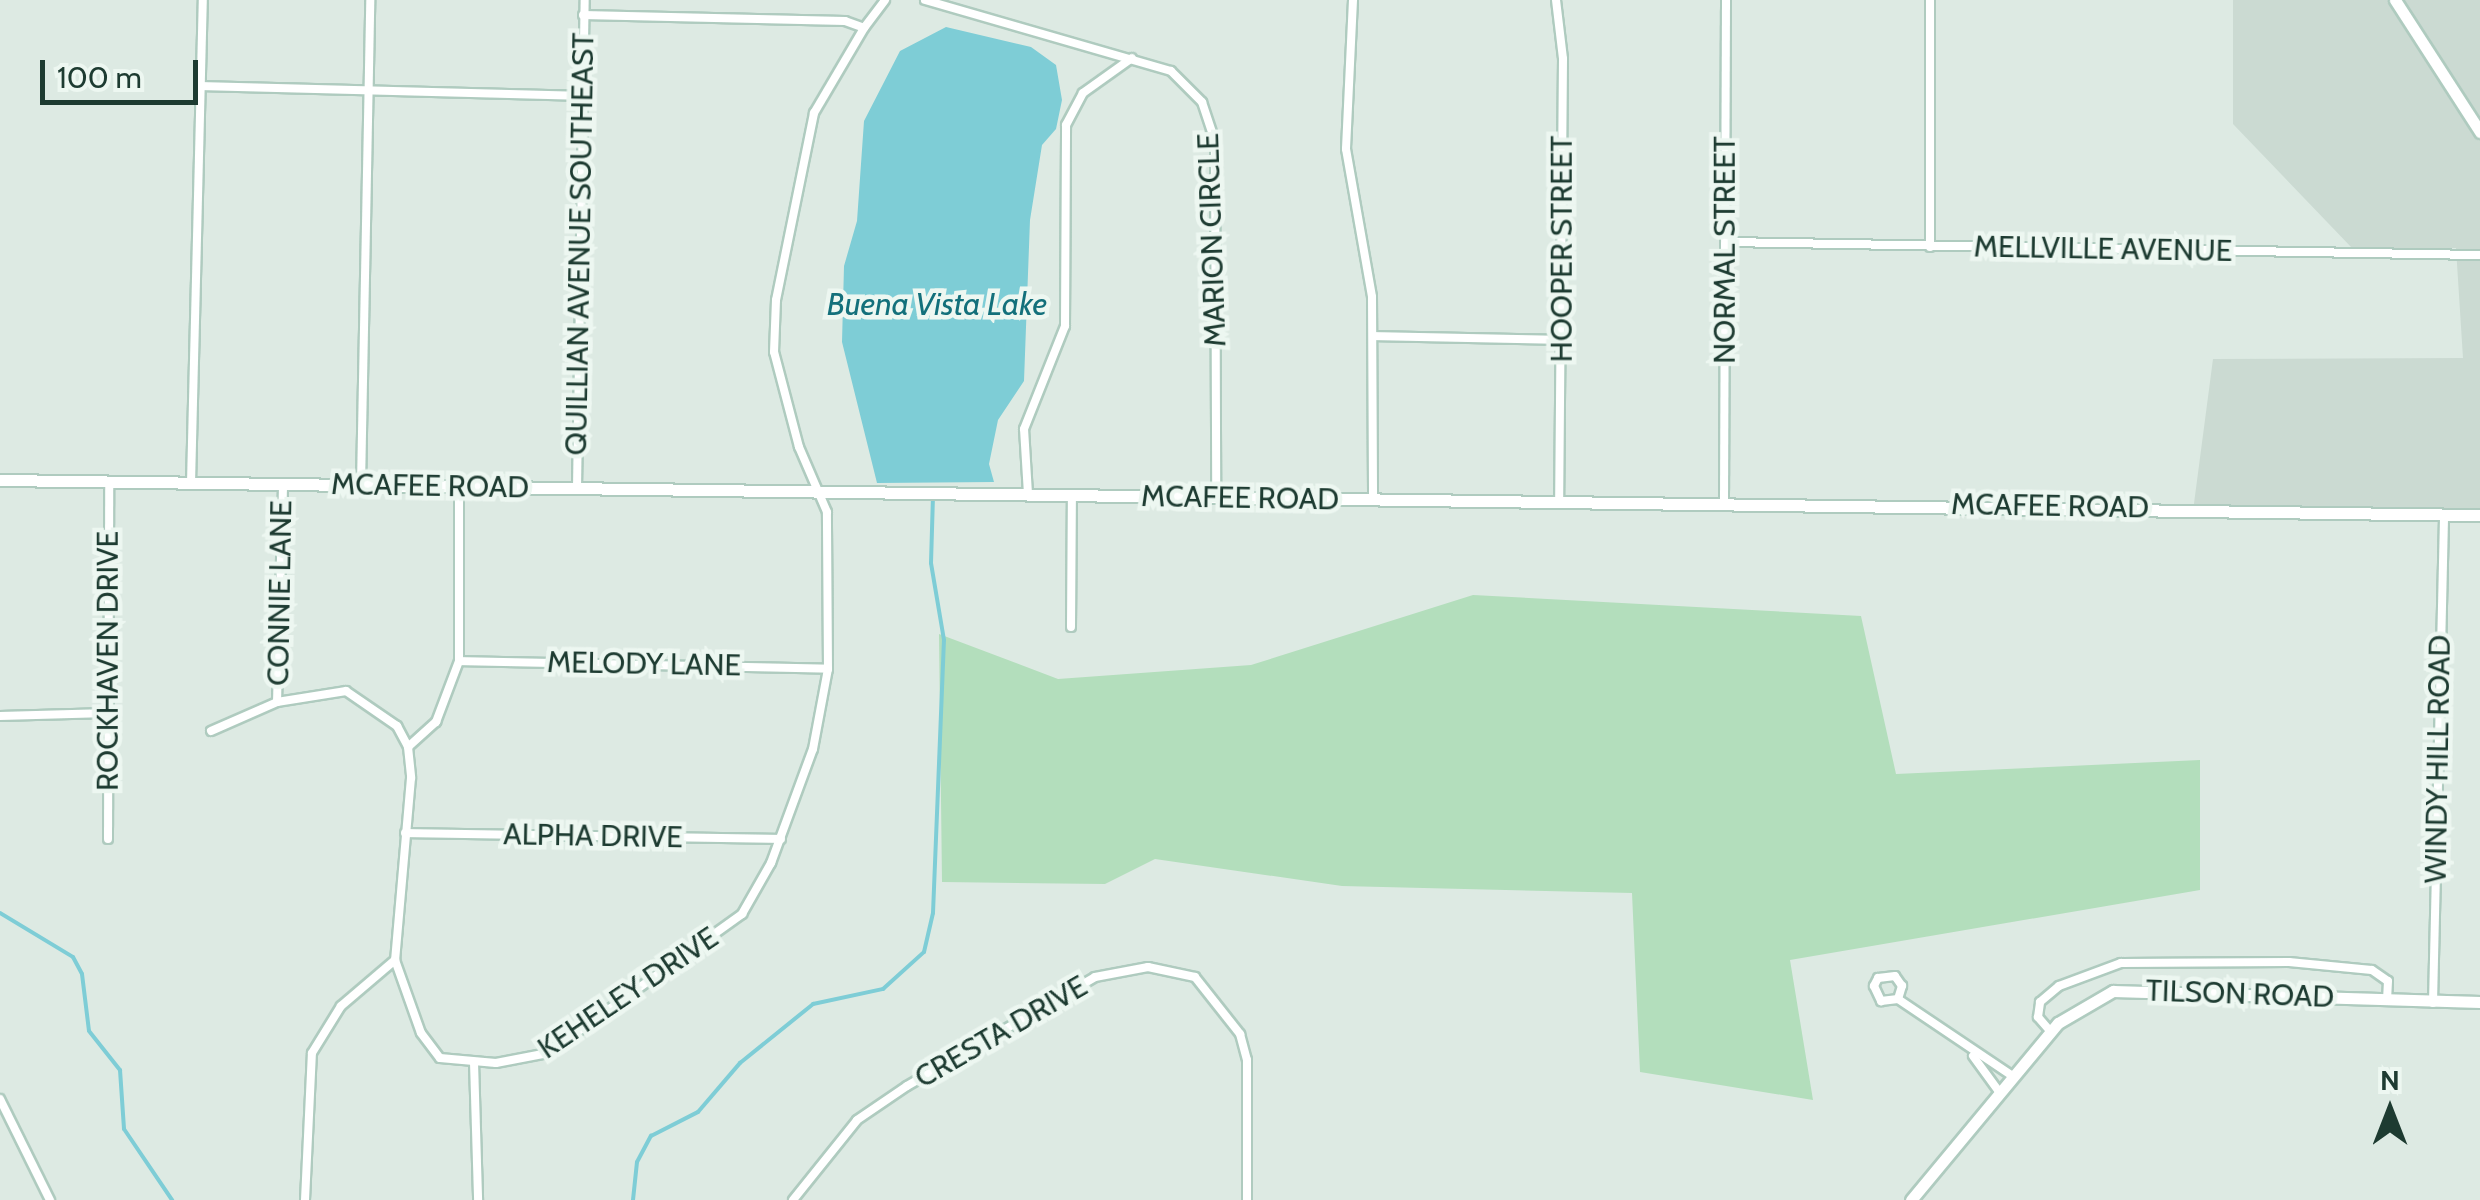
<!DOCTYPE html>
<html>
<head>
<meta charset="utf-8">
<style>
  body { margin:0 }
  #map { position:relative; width:2480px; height:1200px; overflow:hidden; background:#ddeae3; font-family:Cabin,sans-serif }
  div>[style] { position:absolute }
  .built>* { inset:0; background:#cbdad2 }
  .green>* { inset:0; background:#b3debc }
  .water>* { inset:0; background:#7ecdd6 }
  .stream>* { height:4px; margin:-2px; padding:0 2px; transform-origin:2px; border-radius:2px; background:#7ecdd6 }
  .roads { filter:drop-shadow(2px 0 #afcbbf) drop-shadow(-2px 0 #afcbbf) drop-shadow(0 2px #afcbbf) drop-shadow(0 -2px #afcbbf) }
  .street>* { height:8px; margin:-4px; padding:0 4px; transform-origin:4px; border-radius:4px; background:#fff }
  .secondary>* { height:11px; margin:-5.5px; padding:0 5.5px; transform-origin:5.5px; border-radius:5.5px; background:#fff }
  span { translate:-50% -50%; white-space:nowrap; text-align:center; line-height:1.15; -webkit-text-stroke:9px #edf7f1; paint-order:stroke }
  .street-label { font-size:30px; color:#1d3b31 }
  .water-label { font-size:32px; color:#13707b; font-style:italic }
  .north { position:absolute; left:2340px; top:1060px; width:100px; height:100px; -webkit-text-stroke:8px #edf7f1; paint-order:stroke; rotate:0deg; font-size:28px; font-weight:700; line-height:40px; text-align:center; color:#1d3b31 }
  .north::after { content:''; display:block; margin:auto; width:35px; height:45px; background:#1d3b31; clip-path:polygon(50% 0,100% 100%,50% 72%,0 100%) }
  .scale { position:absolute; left:40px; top:60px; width:158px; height:45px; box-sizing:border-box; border:5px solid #1d3b31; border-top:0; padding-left:12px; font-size:30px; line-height:35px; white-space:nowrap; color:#1d3b31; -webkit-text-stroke:8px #edf7f1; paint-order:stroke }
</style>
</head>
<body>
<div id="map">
  <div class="built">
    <div style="clip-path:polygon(2233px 0,2480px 0,2480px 517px,2193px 511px,2213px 359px,2463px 358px,2456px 248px,2352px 248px,2233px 124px)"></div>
  </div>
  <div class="green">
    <div style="clip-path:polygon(1473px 595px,1861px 616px,1896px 774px,2200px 760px,2200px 890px,1790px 960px,1813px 1100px,1640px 1072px,1632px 893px,1342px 886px,1155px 859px,1105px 884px,942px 882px,939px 634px,1058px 679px,1251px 665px)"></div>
  </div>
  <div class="water">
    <div style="clip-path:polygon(946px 27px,1031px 47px,1056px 65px,1062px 100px,1056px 129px,1042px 145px,1030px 220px,1024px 381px,998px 420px,989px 464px,994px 482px,877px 483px,842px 342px,844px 266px,857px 221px,864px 121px,900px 51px)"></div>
  </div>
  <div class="stream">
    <div style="left:0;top:913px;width:85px;rotate:31.1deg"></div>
    <div style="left:73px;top:957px;width:19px;rotate:62deg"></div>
    <div style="left:82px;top:974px;width:57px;rotate:83deg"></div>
    <div style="left:89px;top:1031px;width:50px;rotate:51.5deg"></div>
    <div style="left:120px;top:1070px;width:59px;rotate:86.1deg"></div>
    <div style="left:124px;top:1129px;width:86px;rotate:55.9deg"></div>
    <div style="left:633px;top:1200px;width:38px;rotate:-84deg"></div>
    <div style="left:637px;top:1162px;width:30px;rotate:-62deg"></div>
    <div style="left:651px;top:1136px;width:53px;rotate:-27.1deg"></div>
    <div style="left:698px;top:1112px;width:65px;rotate:-49.4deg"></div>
    <div style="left:740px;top:1063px;width:94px;rotate:-38.9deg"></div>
    <div style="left:813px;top:1004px;width:72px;rotate:-12.1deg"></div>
    <div style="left:883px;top:989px;width:55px;rotate:-42.1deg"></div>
    <div style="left:924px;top:952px;width:40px;rotate:-77deg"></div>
    <div style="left:933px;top:913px;width:273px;rotate:-87.7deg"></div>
    <div style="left:944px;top:640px;width:78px;rotate:-99.6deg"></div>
    <div style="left:931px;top:563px;width:66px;rotate:-88.3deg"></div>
  </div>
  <div class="roads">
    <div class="street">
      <div style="left:925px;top:0;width:256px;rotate:16.1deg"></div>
      <div style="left:1171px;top:71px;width:44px;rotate:45deg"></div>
      <div style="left:1202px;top:102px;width:41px;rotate:71.6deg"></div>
      <div style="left:1215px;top:141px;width:358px;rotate:89.8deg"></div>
      <div style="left:1353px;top:0;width:149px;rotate:92.7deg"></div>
      <div style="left:1346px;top:149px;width:150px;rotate:80deg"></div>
      <div style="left:1372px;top:297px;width:202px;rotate:89.7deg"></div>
      <div style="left:1556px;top:0;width:59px;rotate:83.2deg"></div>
      <div style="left:1563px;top:59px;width:441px;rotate:90.5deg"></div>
      <div style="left:583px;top:15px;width:262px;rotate:1.3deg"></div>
      <div style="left:845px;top:21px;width:20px;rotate:20deg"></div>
      <div style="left:864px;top:28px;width:35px;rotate:-53deg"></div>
      <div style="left:203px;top:86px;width:380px;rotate:1.5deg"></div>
      <div style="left:1726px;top:242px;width:754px;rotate:0.99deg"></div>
      <div style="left:1930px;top:247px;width:247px;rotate:-90deg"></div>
      <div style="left:1374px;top:336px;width:188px;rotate:1.2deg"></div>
      <div style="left:191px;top:483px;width:483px;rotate:-88.6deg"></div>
      <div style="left:361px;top:485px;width:485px;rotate:-88.9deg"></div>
      <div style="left:577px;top:488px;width:488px;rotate:-89.1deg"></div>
      <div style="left:1028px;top:494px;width:65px;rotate:-93.5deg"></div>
      <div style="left:1024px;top:429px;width:111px;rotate:-68.3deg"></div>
      <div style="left:1065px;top:326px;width:201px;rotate:-89.7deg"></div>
      <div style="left:1066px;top:125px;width:36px;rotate:-62deg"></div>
      <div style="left:1083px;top:93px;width:60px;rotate:-35.5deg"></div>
      <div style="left:1724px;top:501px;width:501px;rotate:-89.77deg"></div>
      <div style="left:1071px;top:627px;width:132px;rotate:-89.6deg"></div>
      <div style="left:459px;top:661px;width:369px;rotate:1.2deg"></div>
      <div style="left:277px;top:702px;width:218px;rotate:-88.4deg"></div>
      <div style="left:0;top:716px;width:108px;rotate:-1.6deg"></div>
      <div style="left:211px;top:731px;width:72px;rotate:-23.7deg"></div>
      <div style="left:277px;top:702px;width:70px;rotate:-9.1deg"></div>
      <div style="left:346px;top:691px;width:62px;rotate:34.5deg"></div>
      <div style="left:397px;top:726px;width:24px;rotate:62deg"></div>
      <div style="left:408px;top:747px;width:31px;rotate:84deg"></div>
      <div style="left:411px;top:778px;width:183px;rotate:95deg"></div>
      <div style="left:395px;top:960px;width:77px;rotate:70.4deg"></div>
      <div style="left:421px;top:1033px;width:31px;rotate:53deg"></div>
      <div style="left:440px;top:1058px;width:56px;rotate:5.1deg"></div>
      <div style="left:496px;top:1063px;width:53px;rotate:-10.9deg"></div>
      <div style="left:548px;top:1053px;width:239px;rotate:-35.6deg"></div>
      <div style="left:742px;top:914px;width:59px;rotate:-60.4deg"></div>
      <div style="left:771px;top:863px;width:121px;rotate:-69.8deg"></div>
      <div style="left:813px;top:749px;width:81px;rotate:-79.4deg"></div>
      <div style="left:828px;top:669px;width:157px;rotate:-90.4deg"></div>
      <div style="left:827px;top:512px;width:71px;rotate:-113.3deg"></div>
      <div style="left:799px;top:447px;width:98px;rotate:-104.7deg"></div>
      <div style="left:774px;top:352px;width:52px;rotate:-87.8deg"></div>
      <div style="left:776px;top:300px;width:191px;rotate:-78.5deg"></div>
      <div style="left:814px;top:113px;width:99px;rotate:-59.5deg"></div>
      <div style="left:408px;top:747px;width:38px;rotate:-42deg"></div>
      <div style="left:436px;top:722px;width:65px;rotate:-69.3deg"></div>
      <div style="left:459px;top:661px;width:173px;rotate:-90deg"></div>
      <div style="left:405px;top:833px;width:376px;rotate:0.9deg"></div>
      <div style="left:108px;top:839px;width:356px;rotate:-89.8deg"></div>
      <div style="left:1898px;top:999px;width:14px;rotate:-73deg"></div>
      <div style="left:1902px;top:986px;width:12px;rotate:-125deg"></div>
      <div style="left:1895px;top:976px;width:17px;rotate:173deg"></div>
      <div style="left:1878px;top:978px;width:9px;rotate:117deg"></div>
      <div style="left:1874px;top:986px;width:17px;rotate:65deg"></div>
      <div style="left:1881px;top:1001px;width:17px;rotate:-7deg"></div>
      <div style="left:1898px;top:999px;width:140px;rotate:33.9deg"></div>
      <div style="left:2433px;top:1003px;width:488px;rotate:-88.7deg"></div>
      <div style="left:2051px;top:1032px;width:20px;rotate:-131deg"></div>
      <div style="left:2038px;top:1017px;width:15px;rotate:-82deg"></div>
      <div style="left:2040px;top:1002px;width:25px;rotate:-40deg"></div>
      <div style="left:2059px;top:986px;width:66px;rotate:-20.4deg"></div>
      <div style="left:2121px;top:963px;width:168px;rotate:-0.3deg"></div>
      <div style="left:2289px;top:962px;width:83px;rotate:5.5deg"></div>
      <div style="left:2372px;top:970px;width:19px;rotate:35deg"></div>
      <div style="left:2388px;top:981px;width:20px;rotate:93deg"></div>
      <div style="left:1973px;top:1056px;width:46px;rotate:53.9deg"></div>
      <div style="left:474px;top:1062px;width:138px;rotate:88.3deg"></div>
      <div style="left:0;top:1099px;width:113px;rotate:63.7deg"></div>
      <div style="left:305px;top:1200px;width:147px;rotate:-87.3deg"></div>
      <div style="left:312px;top:1053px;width:55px;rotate:-58.3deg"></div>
      <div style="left:341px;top:1006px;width:71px;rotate:-40.4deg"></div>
      <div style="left:793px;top:1200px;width:102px;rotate:-51.3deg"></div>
      <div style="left:857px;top:1120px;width:60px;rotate:-34.2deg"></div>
      <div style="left:907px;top:1086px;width:217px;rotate:-30.1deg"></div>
      <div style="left:1095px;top:977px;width:54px;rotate:-10.7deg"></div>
      <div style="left:1148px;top:967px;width:48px;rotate:12deg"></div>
      <div style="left:1195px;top:977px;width:73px;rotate:51.7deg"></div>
      <div style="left:1240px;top:1034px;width:27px;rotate:75deg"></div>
      <div style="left:1247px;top:1060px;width:140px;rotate:90deg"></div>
    </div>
    <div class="secondary">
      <div style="left:2395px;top:0;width:157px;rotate:57.2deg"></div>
      <div style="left:0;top:480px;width:2480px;rotate:0.81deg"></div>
      <div style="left:1911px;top:1200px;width:230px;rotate:-50.3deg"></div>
      <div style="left:2058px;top:1023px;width:64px;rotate:-30.2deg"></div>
      <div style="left:2113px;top:991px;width:367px;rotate:1.7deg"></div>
    </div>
  </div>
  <div class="street-label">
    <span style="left:1212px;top:240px;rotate:-92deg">MARION CIRCLE</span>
    <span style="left:580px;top:244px;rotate:-89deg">QUILLIAN AVENUE SOUTHEAST</span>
    <span style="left:1562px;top:249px;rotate:-90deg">HOOPER STREET</span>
    <span style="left:2103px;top:249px;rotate:1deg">MELLVILLE AVENUE</span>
    <span style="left:1725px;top:250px;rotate:-90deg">NORMAL STREET</span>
    <span style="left:430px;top:486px;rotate:1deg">MCAFEE ROAD</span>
    <span style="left:1240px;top:498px;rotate:1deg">MCAFEE ROAD</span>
    <span style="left:2050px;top:506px;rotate:1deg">MCAFEE ROAD</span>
    <span style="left:280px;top:593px;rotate:-89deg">CONNIE LANE</span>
    <span style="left:108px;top:661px;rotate:-90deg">ROCKHAVEN DRIVE</span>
    <span style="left:644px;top:664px;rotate:1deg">MELODY LANE</span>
    <span style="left:2438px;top:759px;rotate:-89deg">WINDY HILL ROAD</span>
    <span style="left:593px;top:836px;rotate:1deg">ALPHA DRIVE</span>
    <span style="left:628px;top:993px;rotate:-34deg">KEHELEY DRIVE</span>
    <span style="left:2240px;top:994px;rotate:2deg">TILSON ROAD</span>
    <span style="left:1001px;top:1032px;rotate:-30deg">CRESTA DRIVE</span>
  </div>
  <div class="water-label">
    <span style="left:937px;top:304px">Buena Vista Lake</span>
  </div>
  <div class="north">N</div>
  <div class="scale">100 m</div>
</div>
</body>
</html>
